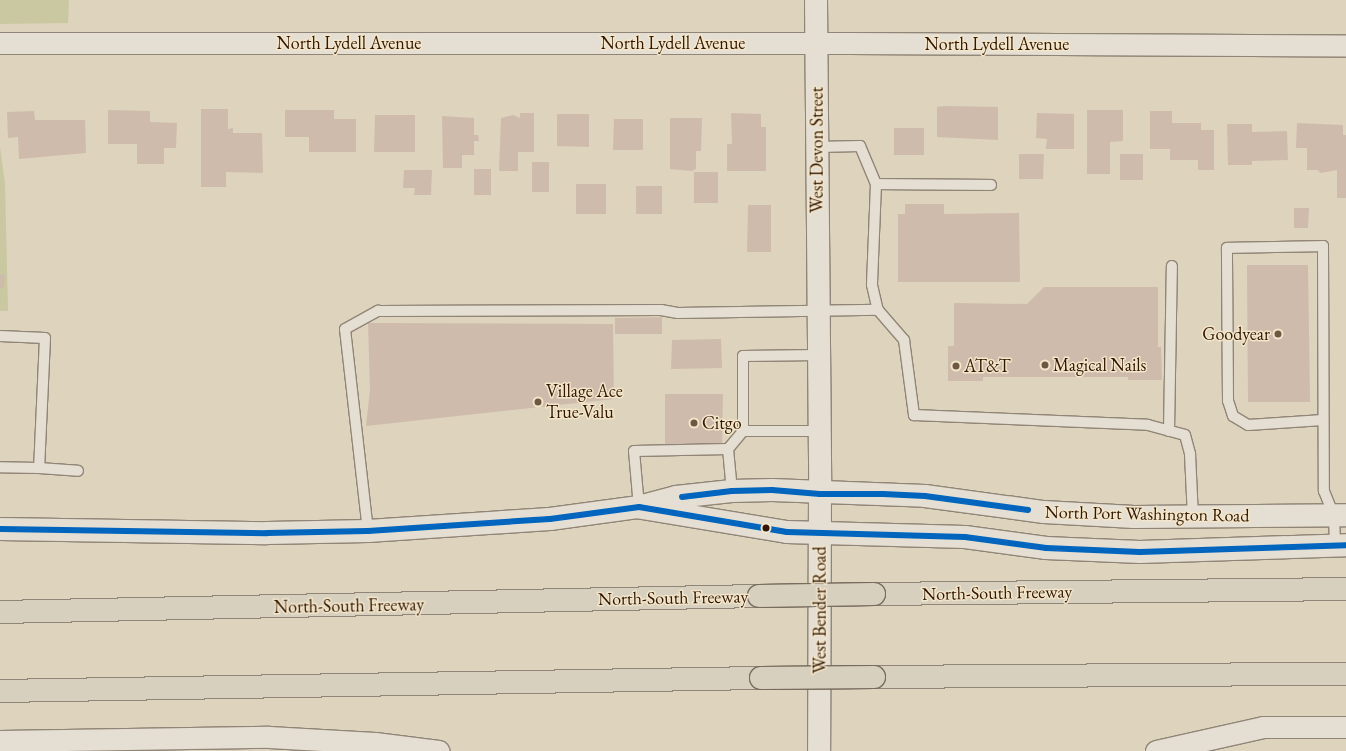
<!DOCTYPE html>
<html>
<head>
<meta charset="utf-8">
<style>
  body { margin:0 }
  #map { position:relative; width:1346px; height:751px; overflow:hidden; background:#ded3bc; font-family:"EB Garamond",serif }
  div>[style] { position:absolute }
  .green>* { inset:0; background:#c9c8a0 }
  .building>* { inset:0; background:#cebbac }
  .roads { filter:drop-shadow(1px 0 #908576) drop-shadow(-1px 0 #908576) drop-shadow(0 1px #908576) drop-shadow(0 -1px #908576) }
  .service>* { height:10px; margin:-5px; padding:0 5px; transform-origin:5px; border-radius:5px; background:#e5dfd3 }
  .minor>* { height:21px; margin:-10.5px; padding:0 10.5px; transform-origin:10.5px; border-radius:10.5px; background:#e5dfd3 }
  .tertiary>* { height:22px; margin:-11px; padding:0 11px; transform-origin:11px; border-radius:11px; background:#e5dfd3 }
  .secondary>* { height:22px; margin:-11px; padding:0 11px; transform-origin:11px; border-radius:11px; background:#e5dfd3 }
  .motorway>* { height:22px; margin:-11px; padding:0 11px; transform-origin:11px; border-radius:11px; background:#d8d0bf }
  .bridges { filter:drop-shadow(1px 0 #776c5e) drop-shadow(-1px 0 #776c5e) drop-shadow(0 1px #776c5e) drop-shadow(0 -1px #776c5e) }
  .motorway-bridge>* { height:22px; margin:-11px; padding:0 11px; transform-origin:11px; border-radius:11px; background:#d8d0bf }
  .bus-1>* { height:6px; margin:-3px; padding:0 3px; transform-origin:3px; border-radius:3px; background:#0065bd }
  .dots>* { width:11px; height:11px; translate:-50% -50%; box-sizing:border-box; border:2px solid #f3e6ca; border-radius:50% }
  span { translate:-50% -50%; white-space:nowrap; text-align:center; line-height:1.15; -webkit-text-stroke:3px #f3e6ca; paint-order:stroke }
  .street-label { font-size:18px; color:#321601 }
  .poi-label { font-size:18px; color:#321601 }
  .right { translate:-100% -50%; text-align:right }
  .left { translate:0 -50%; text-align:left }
</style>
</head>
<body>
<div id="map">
  <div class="green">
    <div style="clip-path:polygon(0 0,69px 0,68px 23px,0 24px)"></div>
    <div style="clip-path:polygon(0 147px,5px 184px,8px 311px,0 311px)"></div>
  </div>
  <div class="building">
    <div style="clip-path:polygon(945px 106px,998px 107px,998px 140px,937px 137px,937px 107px)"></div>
    <div style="clip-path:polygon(201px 109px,228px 109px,228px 129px,233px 128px,233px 133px,262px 133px,263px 173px,226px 172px,226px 187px,201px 187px)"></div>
    <div style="clip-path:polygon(108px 110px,150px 111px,150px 122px,177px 123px,176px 148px,164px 148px,164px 164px,137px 164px,137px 144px,108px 144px)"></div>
    <div style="clip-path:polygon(285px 110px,334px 110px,334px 119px,356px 119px,356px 152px,309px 152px,309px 137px,285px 137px)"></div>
    <div style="clip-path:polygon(1087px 110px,1123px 110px,1123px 141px,1110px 142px,1110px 174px,1087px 174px)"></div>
    <div style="clip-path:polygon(34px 111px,35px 120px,85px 120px,86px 153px,19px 159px,18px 137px,8px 138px,7px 112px)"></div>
    <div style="clip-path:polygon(1150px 111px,1172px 111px,1172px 123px,1201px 123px,1201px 130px,1214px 130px,1214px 170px,1198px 170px,1198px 160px,1170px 160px,1170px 149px,1150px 149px)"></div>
    <div style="clip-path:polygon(520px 113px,534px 113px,534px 152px,518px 152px,518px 171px,499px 171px,501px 118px,513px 115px,520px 118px)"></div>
    <div style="clip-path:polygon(731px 113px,761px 114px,761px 127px,766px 127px,766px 171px,727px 171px,727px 144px,732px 144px)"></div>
    <div style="clip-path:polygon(1037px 113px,1074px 114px,1074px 149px,1046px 149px,1047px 139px,1036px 138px)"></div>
    <div style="clip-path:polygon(557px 114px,589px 114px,589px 147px,557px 146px)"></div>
    <div style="clip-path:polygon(375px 115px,415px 115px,415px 152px,374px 152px)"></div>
    <div style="clip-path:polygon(442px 116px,474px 118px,474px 135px,478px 135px,479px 141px,474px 141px,474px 155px,462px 155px,462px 168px,443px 168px)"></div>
    <div style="clip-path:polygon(670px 118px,702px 118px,701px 151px,696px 151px,696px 169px,692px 171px,670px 169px)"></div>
    <div style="clip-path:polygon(614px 119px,643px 119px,643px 150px,613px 150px)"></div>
    <div style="clip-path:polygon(1297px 123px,1343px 125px,1343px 135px,1346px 135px,1346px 198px,1337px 198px,1337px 170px,1321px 173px,1317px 170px,1307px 170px,1307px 148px,1296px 148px)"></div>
    <div style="clip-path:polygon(1227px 124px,1252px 124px,1252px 132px,1287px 131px,1288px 160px,1252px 161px,1252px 165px,1228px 165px)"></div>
    <div style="clip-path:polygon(894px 128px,924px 128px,924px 155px,894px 155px)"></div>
    <div style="clip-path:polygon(1019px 154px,1044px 154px,1043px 179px,1019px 179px)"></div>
    <div style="clip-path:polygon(1120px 154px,1143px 154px,1143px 180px,1120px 180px)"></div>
    <div style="clip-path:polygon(532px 162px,549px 162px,549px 192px,532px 192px)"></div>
    <div style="clip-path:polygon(474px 169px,491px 169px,491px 195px,474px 195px)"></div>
    <div style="clip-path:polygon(404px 170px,432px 170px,431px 195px,414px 195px,415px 188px,403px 188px)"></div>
    <div style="clip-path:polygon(694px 172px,718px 172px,718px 203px,694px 203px)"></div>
    <div style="clip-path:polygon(576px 184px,606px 184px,606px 214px,576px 214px)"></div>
    <div style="clip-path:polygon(636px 186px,662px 186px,662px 214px,636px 214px)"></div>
    <div style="clip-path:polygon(905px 204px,944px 204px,944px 214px,1019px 213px,1020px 282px,898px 282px,898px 214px,905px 214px)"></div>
    <div style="clip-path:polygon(748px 205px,771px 205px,771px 252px,747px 252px)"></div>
    <div style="clip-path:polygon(1294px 208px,1309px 208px,1308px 228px,1294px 228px)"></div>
    <div style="clip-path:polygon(1247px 265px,1308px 265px,1310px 402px,1248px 402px)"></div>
    <div style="clip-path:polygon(0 275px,5px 275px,4px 288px,0 288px)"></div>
    <div style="clip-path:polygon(1044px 287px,1158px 287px,1158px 347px,1161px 347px,1162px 380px,1128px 380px,1128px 377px,983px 377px,983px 381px,948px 381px,948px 346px,954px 346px,954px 303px,1027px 304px)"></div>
    <div style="clip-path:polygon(662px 317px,662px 334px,615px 334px,615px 318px)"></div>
    <div style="clip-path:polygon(368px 323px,613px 324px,614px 399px,366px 426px,370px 390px)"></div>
    <div style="clip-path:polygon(721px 339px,722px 368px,671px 369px,672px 340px)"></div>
    <div style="clip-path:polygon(665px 394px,723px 394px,722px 452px,665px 451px)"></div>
  </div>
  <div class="roads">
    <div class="service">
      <div style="left:817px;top:147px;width:43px;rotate:-1.3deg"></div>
      <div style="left:860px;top:146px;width:41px;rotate:67.2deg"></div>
      <div style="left:876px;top:184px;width:101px;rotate:92.3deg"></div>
      <div style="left:872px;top:285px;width:26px;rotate:77deg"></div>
      <div style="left:876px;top:184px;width:115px;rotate:0.5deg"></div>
      <div style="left:0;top:336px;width:45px;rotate:2.5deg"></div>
      <div style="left:45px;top:338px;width:130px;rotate:92.6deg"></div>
      <div style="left:39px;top:468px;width:39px;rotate:-179deg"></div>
      <div style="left:1323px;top:420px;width:75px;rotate:176.2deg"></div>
      <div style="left:1248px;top:425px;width:17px;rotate:-149deg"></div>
      <div style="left:1233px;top:416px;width:16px;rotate:-108deg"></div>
      <div style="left:1228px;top:401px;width:153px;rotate:-90.4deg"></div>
      <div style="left:1227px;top:248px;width:96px;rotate:-1.2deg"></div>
      <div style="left:1323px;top:246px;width:245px;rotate:89.8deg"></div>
      <div style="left:1324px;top:491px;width:27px;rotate:68deg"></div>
      <div style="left:1334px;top:516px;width:30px;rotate:88deg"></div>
      <div style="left:743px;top:431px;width:76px"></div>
      <div style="left:1169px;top:431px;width:165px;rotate:-89deg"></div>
      <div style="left:728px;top:449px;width:42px;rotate:84.6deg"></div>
      <div style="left:39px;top:468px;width:39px;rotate:4deg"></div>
      <div style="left:639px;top:507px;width:56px;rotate:-95.1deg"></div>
      <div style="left:634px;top:451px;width:94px;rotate:-1.2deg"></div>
      <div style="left:728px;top:449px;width:23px;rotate:-50deg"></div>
      <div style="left:743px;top:431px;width:75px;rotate:-90deg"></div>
      <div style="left:743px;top:356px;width:75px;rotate:-0.8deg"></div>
      <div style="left:368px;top:531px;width:203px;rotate:-96.5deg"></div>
      <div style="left:345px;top:329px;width:38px;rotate:-29deg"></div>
      <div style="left:378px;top:311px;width:283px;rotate:-0.2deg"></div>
      <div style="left:661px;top:310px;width:17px;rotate:10deg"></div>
      <div style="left:678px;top:313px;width:200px;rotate:-0.9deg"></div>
      <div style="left:878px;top:310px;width:40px;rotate:49deg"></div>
      <div style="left:904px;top:340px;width:76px;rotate:82.4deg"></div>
      <div style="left:914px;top:415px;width:234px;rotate:2.4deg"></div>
      <div style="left:1148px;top:425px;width:38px;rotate:15deg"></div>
      <div style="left:1185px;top:435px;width:20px;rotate:75deg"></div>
      <div style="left:1190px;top:454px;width:64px;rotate:87.3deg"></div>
    </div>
    <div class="minor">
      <div style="left:0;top:43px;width:848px"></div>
      <div style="left:848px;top:43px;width:498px;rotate:0.3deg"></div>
      <div style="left:0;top:741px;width:269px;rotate:-0.9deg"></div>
      <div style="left:269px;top:737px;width:106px;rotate:3.2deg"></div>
      <div style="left:375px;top:743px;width:64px;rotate:7.2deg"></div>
      <div style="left:1156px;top:751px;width:110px;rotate:-12.6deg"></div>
      <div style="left:1263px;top:727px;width:83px"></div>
    </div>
    <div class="tertiary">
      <div style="left:816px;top:0;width:494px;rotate:89.5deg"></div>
      <div style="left:820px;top:494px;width:257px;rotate:90.2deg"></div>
    </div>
    <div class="secondary">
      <div style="left:642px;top:508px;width:147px;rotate:9.4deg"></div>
      <div style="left:787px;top:532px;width:178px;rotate:1.6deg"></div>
      <div style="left:965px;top:537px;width:82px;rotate:7.7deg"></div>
      <div style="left:1046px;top:548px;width:94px;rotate:2.4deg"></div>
      <div style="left:1140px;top:552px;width:206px;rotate:-1.9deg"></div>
      <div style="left:0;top:529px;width:267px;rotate:0.9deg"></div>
      <div style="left:267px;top:533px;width:101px;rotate:-1.1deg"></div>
      <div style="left:368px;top:531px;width:182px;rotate:-3.8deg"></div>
      <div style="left:550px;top:519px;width:90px;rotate:-7.7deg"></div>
      <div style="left:639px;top:507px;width:38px;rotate:-15deg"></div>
      <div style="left:676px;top:497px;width:56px;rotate:-6.1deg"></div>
      <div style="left:732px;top:491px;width:40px;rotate:-1.4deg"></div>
      <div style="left:772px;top:490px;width:153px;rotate:2.2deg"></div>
      <div style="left:925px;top:496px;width:120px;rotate:7.7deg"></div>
      <div style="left:1044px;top:512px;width:90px;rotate:3.2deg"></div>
      <div style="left:1134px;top:517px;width:212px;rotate:-0.5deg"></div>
    </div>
    <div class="motorway">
      <div style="left:874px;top:594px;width:472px;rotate:-0.6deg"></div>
      <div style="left:0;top:612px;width:759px;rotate:-1.21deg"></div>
      <div style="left:874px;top:677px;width:472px;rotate:-0.4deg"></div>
      <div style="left:0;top:691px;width:761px;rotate:-0.98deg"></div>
    </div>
  </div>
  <div class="bridges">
    <div class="motorway-bridge">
      <div style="left:759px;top:596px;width:115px;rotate:-1deg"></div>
      <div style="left:761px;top:678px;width:113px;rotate:-0.5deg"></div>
    </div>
  </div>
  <div class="bus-1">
    <div style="left:682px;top:497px;width:50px;rotate:-6.8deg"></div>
    <div style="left:732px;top:491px;width:40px;rotate:-1.4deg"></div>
    <div style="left:772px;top:490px;width:48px;rotate:4.8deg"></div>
    <div style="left:820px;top:494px;width:63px"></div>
    <div style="left:883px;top:494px;width:42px;rotate:2.7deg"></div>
    <div style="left:925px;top:496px;width:104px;rotate:7.7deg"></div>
    <div style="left:0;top:529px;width:267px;rotate:0.9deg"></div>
    <div style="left:267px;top:533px;width:101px;rotate:-1.1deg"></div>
    <div style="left:368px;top:531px;width:182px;rotate:-3.8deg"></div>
    <div style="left:550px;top:519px;width:90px;rotate:-7.7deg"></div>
    <div style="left:639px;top:507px;width:150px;rotate:9.6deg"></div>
    <div style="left:787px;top:532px;width:178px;rotate:1.6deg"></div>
    <div style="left:965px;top:537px;width:82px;rotate:7.7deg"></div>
    <div style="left:1046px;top:548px;width:94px;rotate:2.4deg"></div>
    <div style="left:1140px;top:552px;width:206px;rotate:-1.9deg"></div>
  </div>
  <div class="dots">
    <div style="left:1278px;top:334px;background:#6e5842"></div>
    <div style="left:1045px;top:365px;background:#6e5842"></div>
    <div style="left:956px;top:366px;background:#6e5842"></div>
    <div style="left:538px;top:402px;background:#6e5842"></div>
    <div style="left:694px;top:423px;background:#6e5842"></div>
    <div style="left:766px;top:528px;background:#321601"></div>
  </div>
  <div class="street-label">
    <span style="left:349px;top:43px">North Lydell Avenue</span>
    <span style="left:673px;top:43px">North Lydell Avenue</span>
    <span style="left:997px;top:44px">North Lydell Avenue</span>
    <span style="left:817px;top:150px;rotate:-90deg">West Devon Street</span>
    <span style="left:1147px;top:514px;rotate:1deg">North Port Washington Road</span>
    <span style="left:997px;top:593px;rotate:-1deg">North-South Freeway</span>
    <span style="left:673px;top:598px;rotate:-1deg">North-South Freeway</span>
    <span style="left:349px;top:606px;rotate:-1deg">North-South Freeway</span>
    <span style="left:820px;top:610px;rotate:-90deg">West Bender Road</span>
  </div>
  <div class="poi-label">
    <span class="right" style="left:1270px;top:334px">Goodyear</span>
    <span class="left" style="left:1053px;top:365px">Magical Nails</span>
    <span class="left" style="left:964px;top:366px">AT&amp;T</span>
    <span class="left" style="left:546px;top:402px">Village Ace<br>True-Valu</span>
    <span class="left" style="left:702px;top:423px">Citgo</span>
  </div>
</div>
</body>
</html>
